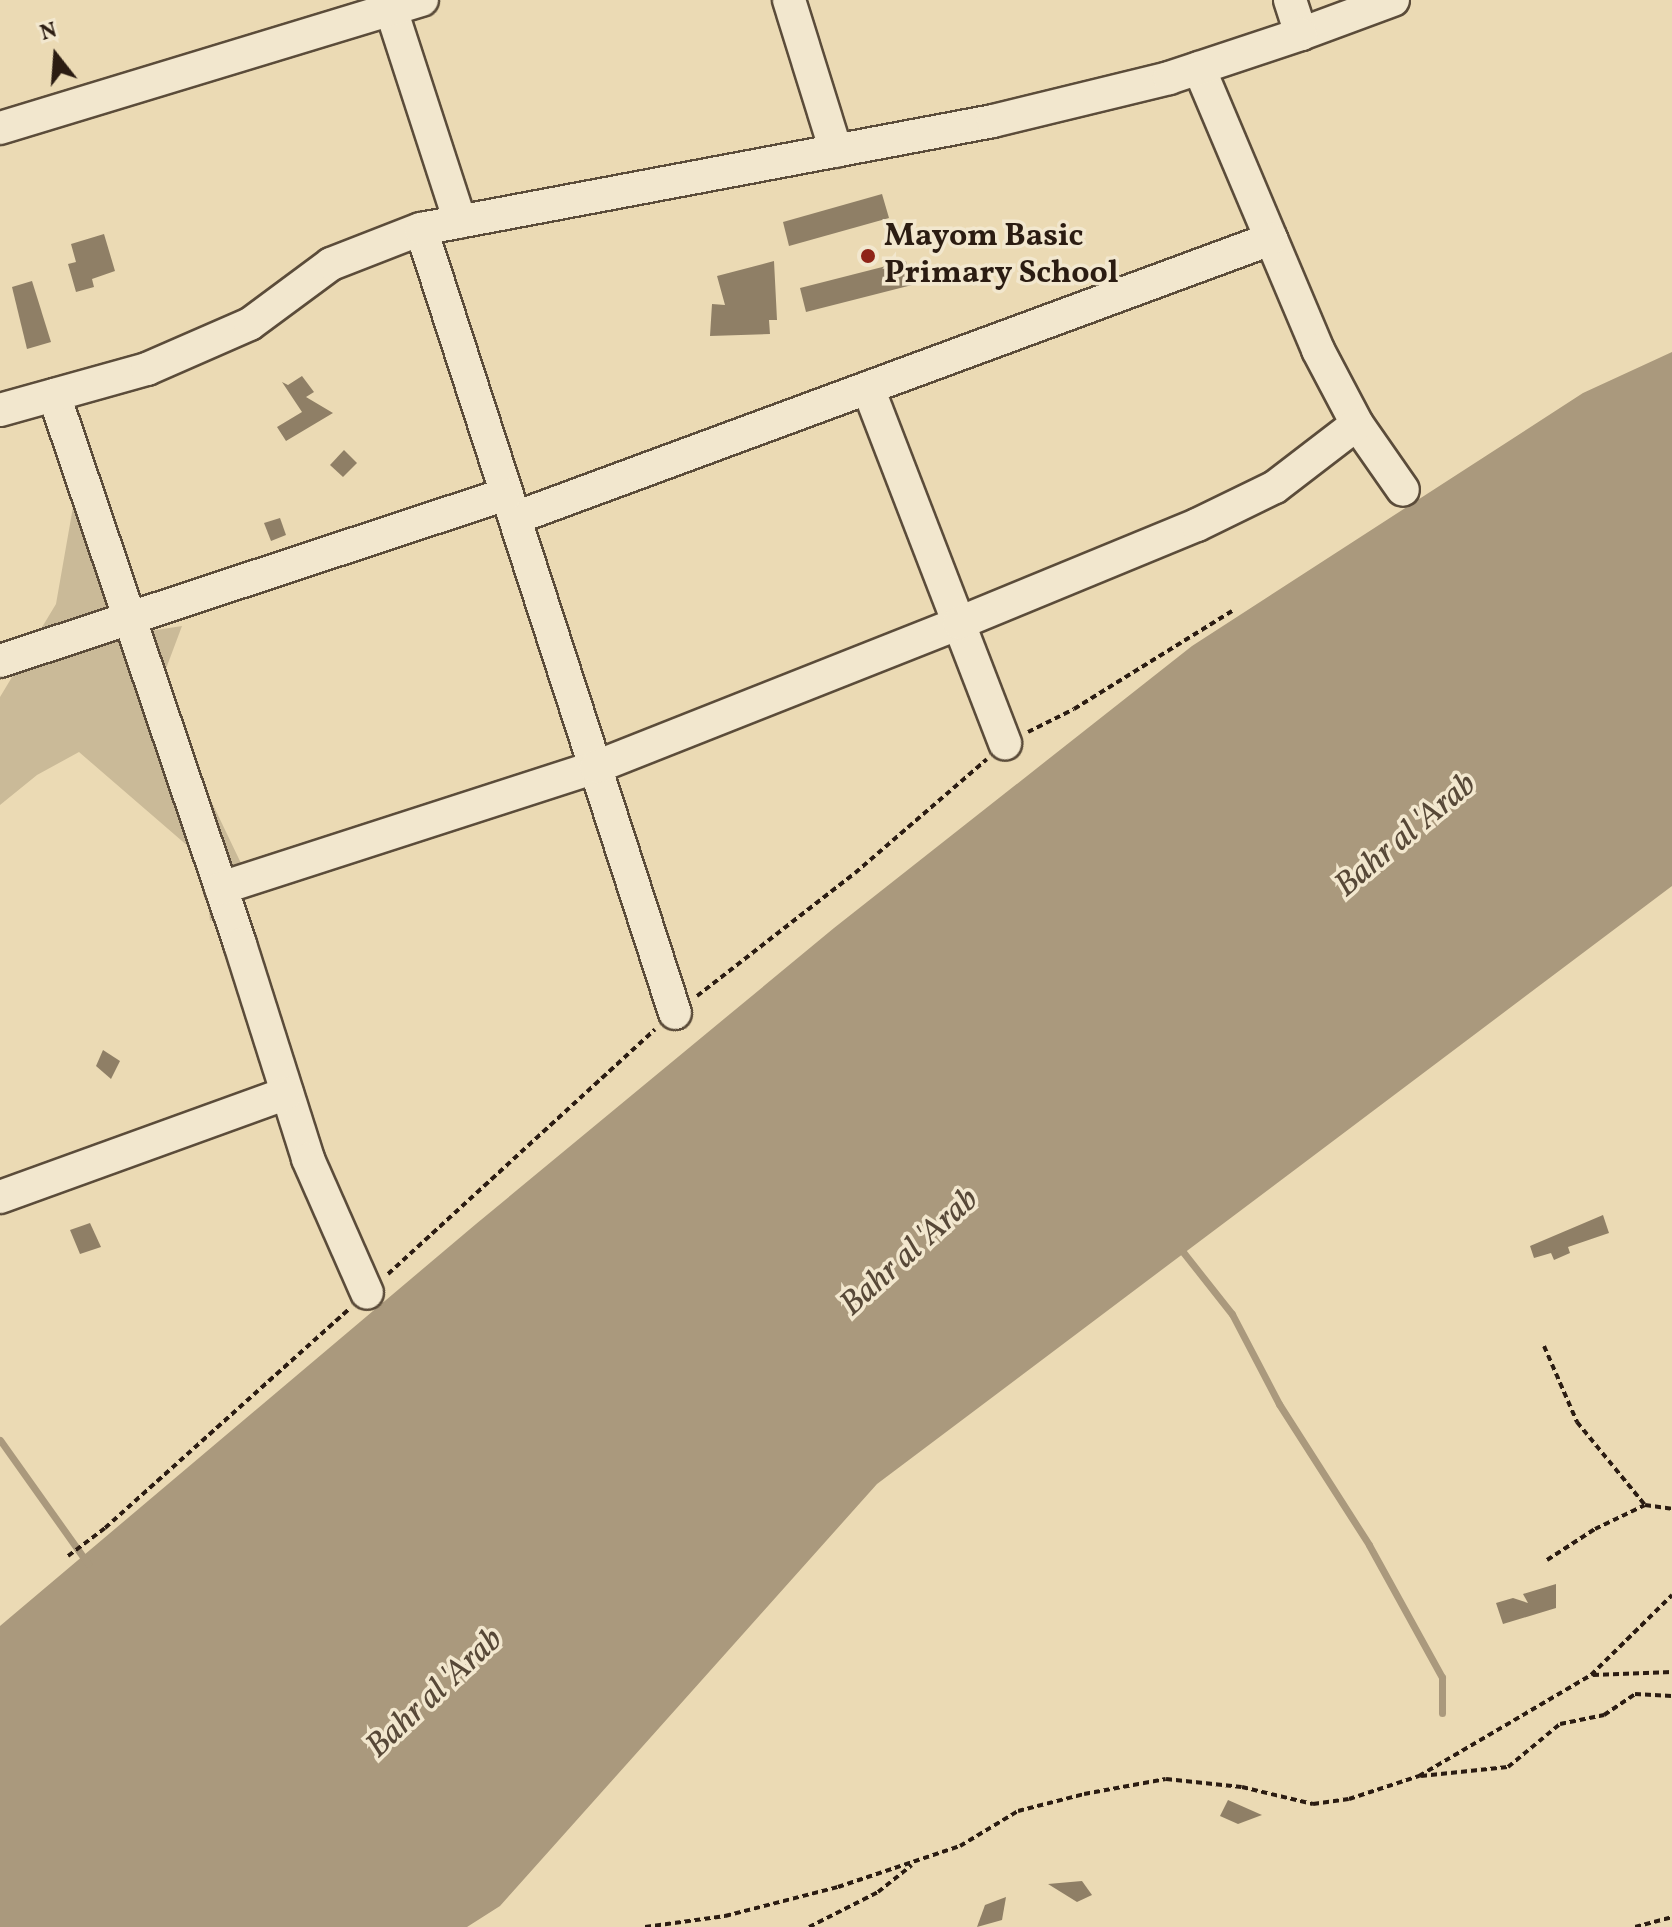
<!DOCTYPE html>
<html>
<head>
<meta charset="utf-8">
<style>
  body { margin:0 }
  #map { position:relative; width:1672px; height:1927px; overflow:hidden; background:#ebdab4; font-family:Vollkorn,serif }
  div>[style] { position:absolute }
  .green>* { inset:0; background:#caba98 }
  .water>* { inset:0; background:#aa997d }
  .stream>* { height:7px; margin:-3.5px; padding:0 3.5px; transform-origin:3.5px; border-radius:3.5px; background:#aa997d }
  .building>* { inset:0; background:#8f7f66 }
  .path>* { height:4px; margin-top:-2px; transform-origin:0; background:repeating-linear-gradient(90deg,#2b1c12 0 6px,transparent 0 10px) }
  .roads { filter:drop-shadow(2px 0 #5b4c3a) drop-shadow(-2px 0 #5b4c3a) drop-shadow(0 2px #5b4c3a) drop-shadow(0 -2px #5b4c3a) }
  .minor>* { height:32px; margin:-16px; padding:0 16px; transform-origin:16px; border-radius:16px; background:#f2e7ce }
  .dots>* { width:22px; height:22px; translate:-50% -50%; box-sizing:border-box; border:4px solid #f2e7ce; border-radius:50% }
  span { translate:-50% -50%; white-space:nowrap; text-align:center; line-height:1.15; -webkit-text-stroke:7px #f2e7ce; paint-order:stroke }
  .poi-label { font-size:32px; color:#2b1c12; font-weight:700 }
  .left { translate:0 -50%; text-align:left }
  .water-label { font-size:34px; color:#574837; font-style:italic }
  .north { position:absolute; left:16px; top:16px; width:80px; height:80px; -webkit-text-stroke:6px #f2e7ce; paint-order:stroke; rotate:343deg; font-size:22px; font-weight:700; line-height:32px; text-align:center; color:#2b1c12 }
  .north::after { content:''; display:block; margin:auto; width:28px; height:36px; background:#2b1c12; clip-path:polygon(50% 0,100% 100%,50% 72%,0 100%) }
</style>
</head>
<body>
<div id="map">
  <div class="green">
    <div style="clip-path:polygon(80px 467px,137px 633px,182px 626px,158px 690px,250px 882px,210px 921px,204px 860px,79px 752px,37px 775px,0 805px,0 697px,56px 604px)"></div>
  </div>
  <div class="water">
    <div style="clip-path:polygon(1672px 352px,1672px 886px,877px 1484px,500px 1906px,467px 1927px,0 1927px,0 1626px,476px 1224px,834px 928px,1192px 646px,1583px 393px)"></div>
  </div>
  <div class="stream">
    <div style="left:1183px;top:1252px;width:79px;rotate:51.7deg"></div>
    <div style="left:1232px;top:1314px;width:102px;rotate:62.4deg"></div>
    <div style="left:1279px;top:1404px;width:167px;rotate:57.4deg"></div>
    <div style="left:1369px;top:1545px;width:151px;rotate:61.1deg"></div>
    <div style="left:1442px;top:1677px;width:36px;rotate:90deg"></div>
    <div style="left:0;top:1440px;width:152px;rotate:54.6deg"></div>
  </div>
  <div class="building">
    <div style="clip-path:polygon(882px 194px,889px 218px,789px 246px,783px 222px)"></div>
    <div style="clip-path:polygon(104px 234px,115px 271px,92px 279px,94px 287px,76px 292px,68px 264px,76px 262px,71px 244px)"></div>
    <div style="clip-path:polygon(774px 261px,777px 320px,769px 320px,770px 334px,710px 336px,712px 304px,725px 305px,717px 276px)"></div>
    <div style="clip-path:polygon(906px 261px,912px 285px,806px 312px,800px 288px)"></div>
    <div style="clip-path:polygon(32px 281px,51px 342px,27px 349px,12px 287px)"></div>
    <div style="clip-path:polygon(302px 376px,314px 392px,306px 397px,333px 413px,286px 441px,277px 427px,302px 412px,282px 382px,288px 385px)"></div>
    <div style="clip-path:polygon(344px 450px,357px 463px,343px 477px,330px 465px)"></div>
    <div style="clip-path:polygon(280px 518px,286px 535px,271px 541px,264px 523px)"></div>
    <div style="clip-path:polygon(103px 1050px,120px 1061px,111px 1079px,96px 1066px)"></div>
    <div style="clip-path:polygon(1603px 1215px,1609px 1233px,1568px 1247px,1570px 1253px,1554px 1260px,1551px 1253px,1534px 1258px,1530px 1246px)"></div>
    <div style="clip-path:polygon(90px 1223px,101px 1247px,80px 1254px,70px 1230px)"></div>
    <div style="clip-path:polygon(1556px 1584px,1556px 1608px,1503px 1624px,1496px 1603px,1513px 1598px,1528px 1603px,1523px 1594px)"></div>
    <div style="clip-path:polygon(1228px 1800px,1262px 1815px,1238px 1824px,1220px 1816px)"></div>
    <div style="clip-path:polygon(1082px 1881px,1092px 1895px,1077px 1902px,1048px 1884px)"></div>
    <div style="clip-path:polygon(1006px 1897px,1002px 1920px,977px 1927px,985px 1905px)"></div>
  </div>
  <div class="path">
    <div style="left:1028px;top:732px;width:51px;rotate:-26.6deg"></div>
    <div style="left:1074px;top:709px;width:186px;rotate:-31.8deg"></div>
    <div style="left:697px;top:996px;width:200px;rotate:-37.9deg"></div>
    <div style="left:855px;top:873px;width:174px;rotate:-40.8deg"></div>
    <div style="left:388px;top:1274px;width:362px;rotate:-42.5deg"></div>
    <div style="left:1544px;top:1346px;width:83px;rotate:66.5deg"></div>
    <div style="left:1577px;top:1422px;width:107px;rotate:50.7deg"></div>
    <div style="left:68px;top:1556px;width:46px;rotate:-37.1deg"></div>
    <div style="left:105px;top:1528px;width:328px;rotate:-41.9deg"></div>
    <div style="left:1547px;top:1560px;width:57px;rotate:-32.9deg"></div>
    <div style="left:1595px;top:1529px;width:55px;rotate:-25.6deg"></div>
    <div style="left:1645px;top:1505px;width:27px;rotate:8deg"></div>
    <div style="left:1593px;top:1675px;width:79px;rotate:-2.2deg"></div>
    <div style="left:1421px;top:1776px;width:87px;rotate:-5.9deg"></div>
    <div style="left:1508px;top:1767px;width:67px;rotate:-39.6deg"></div>
    <div style="left:1560px;top:1724px;width:45px;rotate:-11.6deg"></div>
    <div style="left:1604px;top:1715px;width:37px;rotate:-34deg"></div>
    <div style="left:1635px;top:1694px;width:37px;rotate:3deg"></div>
    <div style="left:645px;top:1927px;width:81px;rotate:-7.8deg"></div>
    <div style="left:725px;top:1916px;width:117px;rotate:-14.4deg"></div>
    <div style="left:838px;top:1887px;width:129px;rotate:-18.6deg"></div>
    <div style="left:960px;top:1846px;width:68px;rotate:-31.1deg"></div>
    <div style="left:1018px;top:1811px;width:68px;rotate:-14.4deg"></div>
    <div style="left:1084px;top:1794px;width:83px;rotate:-10.4deg"></div>
    <div style="left:1166px;top:1779px;width:76px;rotate:6deg"></div>
    <div style="left:1242px;top:1787px;width:73px;rotate:13.5deg"></div>
    <div style="left:1313px;top:1804px;width:36px;rotate:-8deg"></div>
    <div style="left:1349px;top:1799px;width:74px;rotate:-18.2deg"></div>
    <div style="left:1419px;top:1776px;width:199px;rotate:-30.4deg"></div>
    <div style="left:1591px;top:1675px;width:114px;rotate:-44.6deg"></div>
    <div style="left:809px;top:1927px;width:77px;rotate:-26.9deg"></div>
    <div style="left:878px;top:1892px;width:43px;rotate:-38.5deg"></div>
    <div style="left:1635px;top:1927px;width:38px;rotate:-15deg"></div>
  </div>
  <div class="roads">
    <div class="minor">
      <div style="left:388px;top:0;width:233px;rotate:72deg"></div>
      <div style="left:789px;top:0;width:158px;rotate:72.7deg"></div>
      <div style="left:1290px;top:0;width:36px;rotate:72deg"></div>
      <div style="left:1301px;top:34px;width:98px;rotate:-20.3deg"></div>
      <div style="left:1199px;top:68px;width:306px;rotate:67.1deg"></div>
      <div style="left:1318px;top:350px;width:84px;rotate:62.2deg"></div>
      <div style="left:1357px;top:424px;width:80px;rotate:55.1deg"></div>
      <div style="left:0;top:128px;width:441px;rotate:-16.9deg"></div>
      <div style="left:421px;top:229px;width:824px;rotate:72.05deg"></div>
      <div style="left:868px;top:388px;width:381px;rotate:68.9deg"></div>
      <div style="left:54px;top:395px;width:580px;rotate:71.28deg"></div>
      <div style="left:240px;top:944px;width:225px;rotate:72.4deg"></div>
      <div style="left:308px;top:1159px;width:146px;rotate:66.2deg"></div>
      <div style="left:0;top:410px;width:153px;rotate:-15.6deg"></div>
      <div style="left:147px;top:369px;width:112px;rotate:-23.6deg"></div>
      <div style="left:250px;top:324px;width:101px;rotate:-36.5deg"></div>
      <div style="left:331px;top:264px;width:97px;rotate:-21.3deg"></div>
      <div style="left:421px;top:229px;width:582px;rotate:-10.69deg"></div>
      <div style="left:993px;top:121px;width:181px;rotate:-13.7deg"></div>
      <div style="left:1169px;top:78px;width:139px;rotate:-18.4deg"></div>
      <div style="left:515px;top:518px;width:806px;rotate:-20.26deg"></div>
      <div style="left:0;top:661px;width:533px;rotate:-18.26deg"></div>
      <div style="left:221px;top:888px;width:394px;rotate:-17.9deg"></div>
      <div style="left:596px;top:767px;width:391px;rotate:-21.6deg"></div>
      <div style="left:959px;top:623px;width:257px;rotate:-22.4deg"></div>
      <div style="left:1197px;top:525px;width:87px;rotate:-26deg"></div>
      <div style="left:1275px;top:487px;width:103px;rotate:-37.5deg"></div>
      <div style="left:0;top:1197px;width:305px;rotate:-19.9deg"></div>
    </div>
  </div>
  <div class="dots">
    <div style="left:868px;top:256px;background:#8f2418"></div>
  </div>
  <div class="poi-label">
    <span class="left" style="left:884px;top:256px">Mayom Basic<br>Primary School</span>
  </div>
  <div class="water-label">
    <span style="left:1406px;top:836px;rotate:-40deg">Bahr al 'Arab</span>
    <span style="left:910px;top:1253px;rotate:-42deg">Bahr al 'Arab</span>
    <span style="left:435px;top:1694px;rotate:-43deg">Bahr al 'Arab</span>
  </div>
  <div class="north">N</div>
</div>
</body>
</html>
